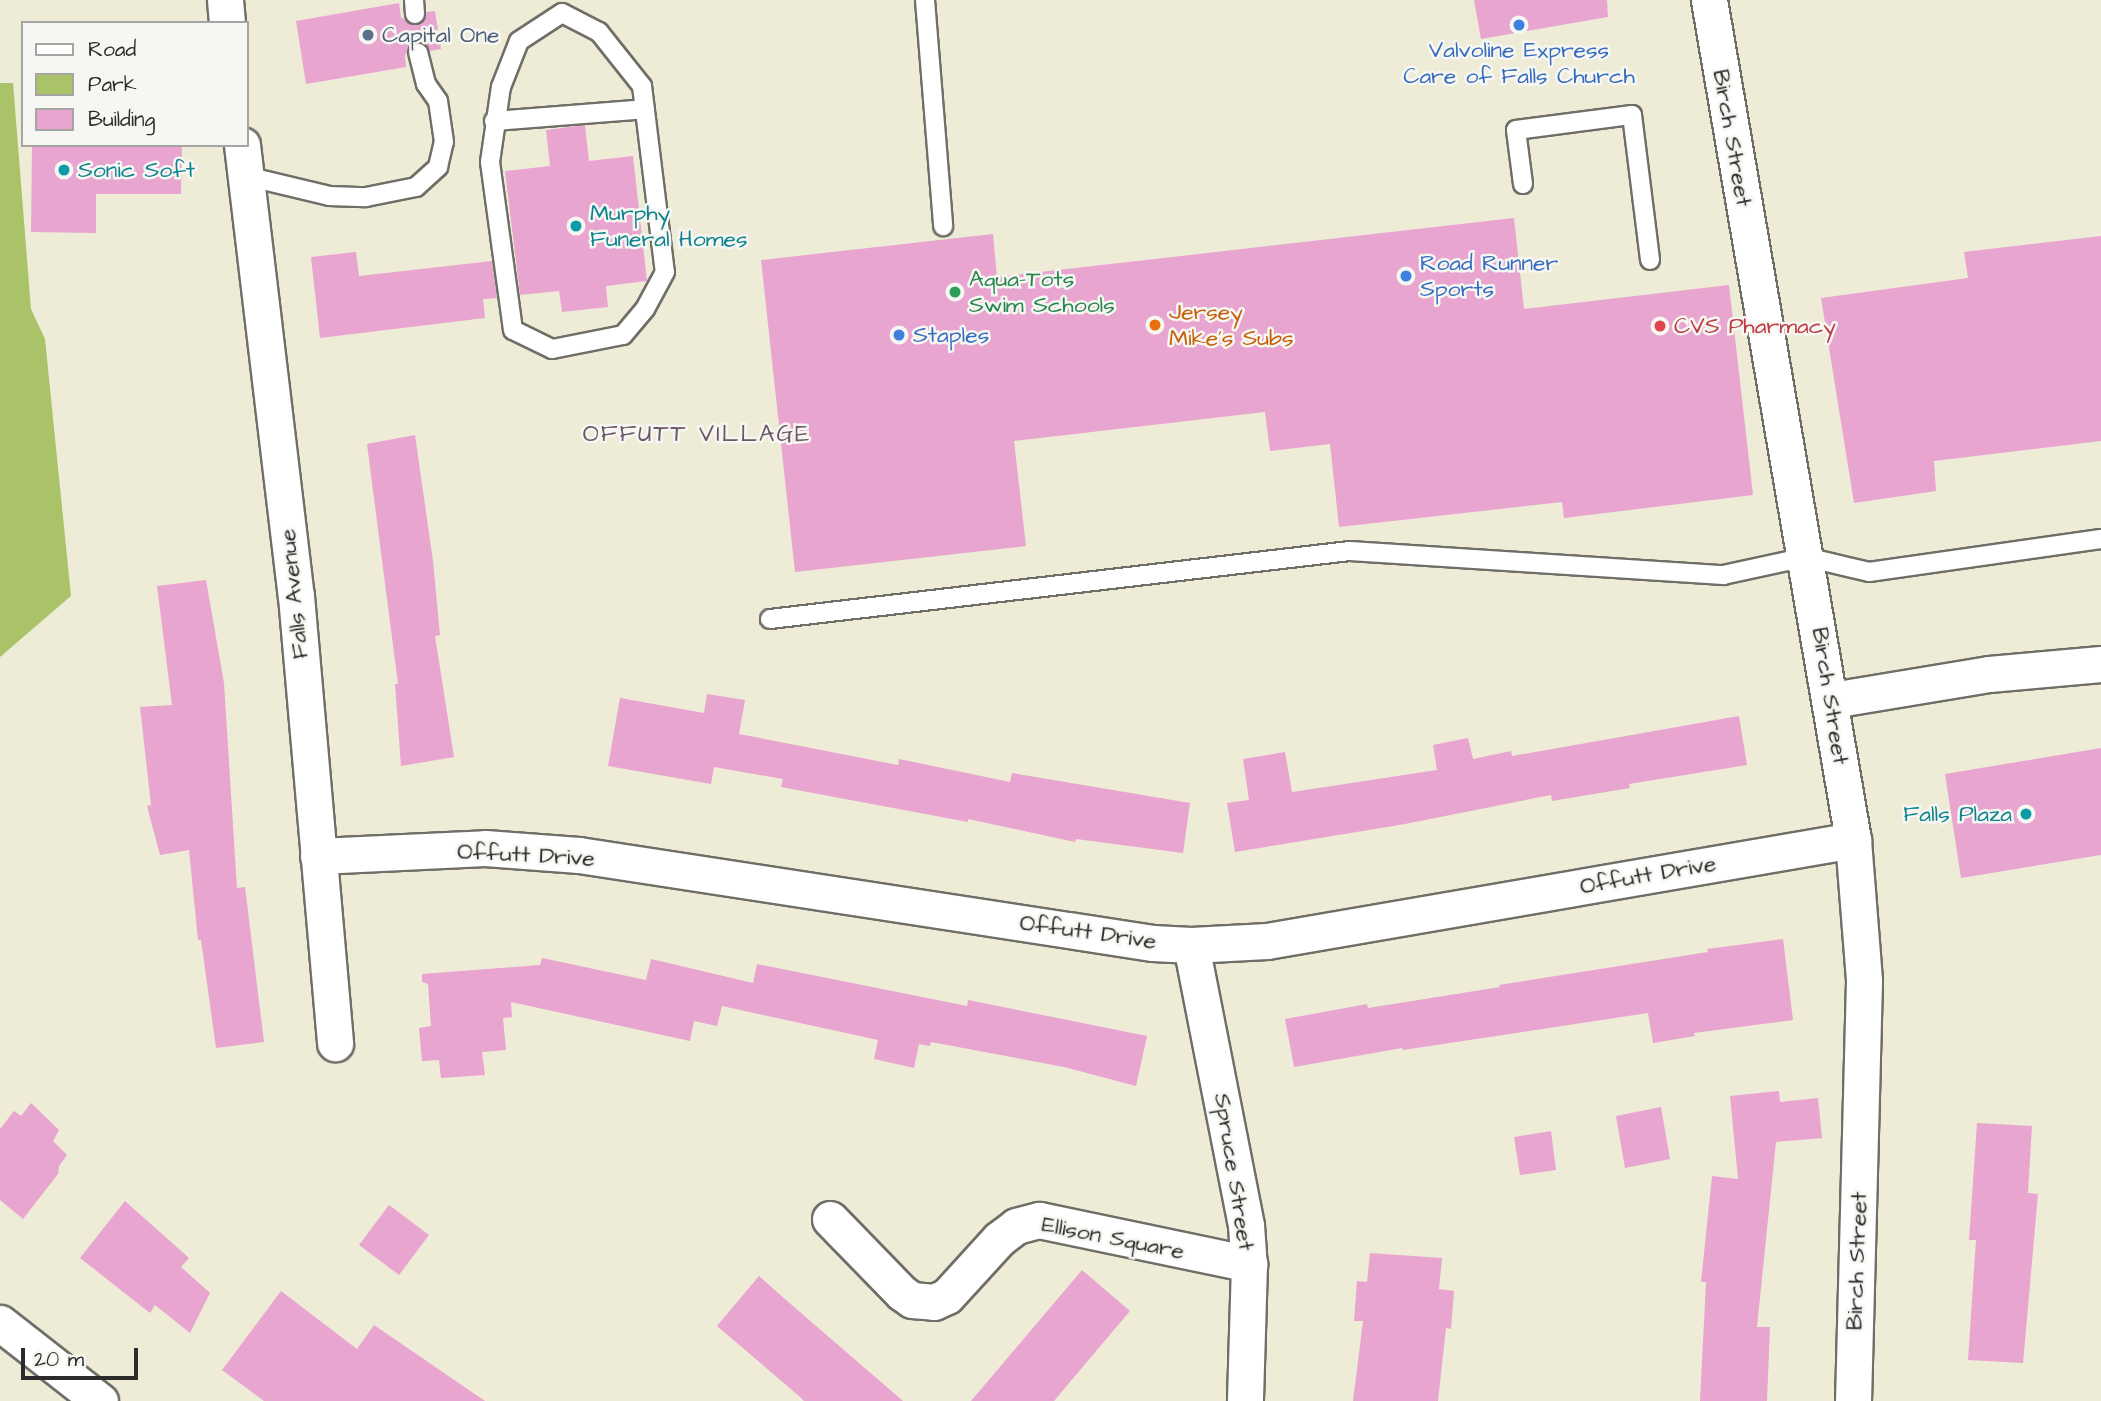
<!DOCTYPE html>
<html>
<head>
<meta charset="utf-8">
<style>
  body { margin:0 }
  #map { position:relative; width:2101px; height:1401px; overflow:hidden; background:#eeebd7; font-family:"Architects Daughter",sans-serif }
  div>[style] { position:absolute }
  .green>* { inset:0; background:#aac369 }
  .building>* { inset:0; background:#e8a5d0 }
  .roads { filter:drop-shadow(2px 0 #6f6e67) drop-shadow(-2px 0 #6f6e67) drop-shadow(0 2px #6f6e67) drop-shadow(0 -2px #6f6e67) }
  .lane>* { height:18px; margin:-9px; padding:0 9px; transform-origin:9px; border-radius:9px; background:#fff }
  .street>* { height:35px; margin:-17.5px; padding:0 17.5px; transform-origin:17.5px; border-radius:17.5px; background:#fff }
  .dots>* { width:19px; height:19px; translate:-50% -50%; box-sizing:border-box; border:4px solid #f6f6f2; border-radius:50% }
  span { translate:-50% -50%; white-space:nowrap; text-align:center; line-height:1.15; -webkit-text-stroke:5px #f6f6f2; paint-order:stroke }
  .service-label { font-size:23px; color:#4e5e75 }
  .left { translate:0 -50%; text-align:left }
  .shop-label { font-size:23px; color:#366cbe }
  .street-label { font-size:23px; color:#2b2b2b }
  .culture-label { font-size:23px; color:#0d838f }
  .right { translate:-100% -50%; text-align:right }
  .leisure-label { font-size:23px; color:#27864d }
  .food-label { font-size:23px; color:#c56008 }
  .health-label { font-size:23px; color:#be3a42 }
  .neighbourhood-label { font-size:24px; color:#6d5665; letter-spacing:2px }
  .legend { position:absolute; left:21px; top:21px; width:228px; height:126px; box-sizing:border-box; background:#f6f6f2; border:2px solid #a5a5a2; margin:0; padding:9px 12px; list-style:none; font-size:21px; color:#2b2b2b }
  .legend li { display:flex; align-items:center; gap:14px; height:35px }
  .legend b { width:35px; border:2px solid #a5a5a2 }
  .scale { position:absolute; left:21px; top:1348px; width:117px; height:32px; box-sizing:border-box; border:4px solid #2b2b2b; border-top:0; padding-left:9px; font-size:21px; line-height:24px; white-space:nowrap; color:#2b2b2b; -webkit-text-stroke:5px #f6f6f2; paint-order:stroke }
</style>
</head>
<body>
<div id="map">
  <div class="green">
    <div style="clip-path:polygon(0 83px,13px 83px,31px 309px,45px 339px,71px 596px,0 657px)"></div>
  </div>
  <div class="building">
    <div style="clip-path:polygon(1474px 0,1607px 0,1608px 17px,1481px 39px)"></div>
    <div style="clip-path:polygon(399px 3px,401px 17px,411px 24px,421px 24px,426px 12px,435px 11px,441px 49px,429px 51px,426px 45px,416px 42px,405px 55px,406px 67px,306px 84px,296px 21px)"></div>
    <div style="clip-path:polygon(585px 125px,589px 161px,633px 156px,647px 281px,606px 286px,608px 307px,562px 312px,559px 291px,520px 295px,505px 171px,550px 166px,546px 130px)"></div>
    <div style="clip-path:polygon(32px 145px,182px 145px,181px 194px,96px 194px,96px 233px,31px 232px)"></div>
    <div style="clip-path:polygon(1514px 218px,1524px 309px,1729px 285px,1753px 495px,1564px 518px,1562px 502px,1339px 527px,1330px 444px,1270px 451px,1265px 412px,1014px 441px,1026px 546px,795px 572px,761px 260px,993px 234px,997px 277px)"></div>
    <div style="clip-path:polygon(2101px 236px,2101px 441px,1934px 461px,1936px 491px,1854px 503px,1821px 298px,1968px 278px,1964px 252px)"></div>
    <div style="clip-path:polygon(356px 252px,359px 276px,492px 261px,497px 298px,483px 299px,485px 318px,320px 338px,311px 257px)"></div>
    <div style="clip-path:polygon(415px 435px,433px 561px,440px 635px,435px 636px,454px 757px,401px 766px,395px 684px,398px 684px,367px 444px)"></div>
    <div style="clip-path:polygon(206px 580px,224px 683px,237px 888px,245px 887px,264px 1042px,216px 1048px,201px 940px,198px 940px,189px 850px,160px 855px,147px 806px,151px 805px,140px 707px,172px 705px,157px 586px)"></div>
    <div style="clip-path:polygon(707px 694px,745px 700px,739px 734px,898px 765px,899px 759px,1010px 782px,1012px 773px,1190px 803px,1183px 853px,1076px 839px,1075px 842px,968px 819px,968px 822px,781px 787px,783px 779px,714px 767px,711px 784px,608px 766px,620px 698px,704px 713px)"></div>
    <div style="clip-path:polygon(1739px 716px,1747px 765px,1629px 784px,1630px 788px,1552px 801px,1551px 795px,1405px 824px,1235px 852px,1227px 803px,1249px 800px,1243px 759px,1285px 752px,1292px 792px,1437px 770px,1433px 745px,1468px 738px,1473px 759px,1511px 751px,1512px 756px)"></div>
    <div style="clip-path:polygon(2101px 748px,2101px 855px,1961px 878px,1945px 774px)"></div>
    <div style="clip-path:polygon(1783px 939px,1793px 1020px,1694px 1033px,1695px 1036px,1653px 1043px,1648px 1013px,1403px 1050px,1402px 1048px,1294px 1067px,1285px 1019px,1367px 1004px,1368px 1008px,1500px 987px,1499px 985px,1708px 952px,1707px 949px)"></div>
    <div style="clip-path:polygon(542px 958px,646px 980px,651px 959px,753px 983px,757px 964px,967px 1006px,968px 1000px,1147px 1036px,1136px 1086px,1064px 1067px,931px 1042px,930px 1046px,919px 1044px,914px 1068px,874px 1059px,878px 1040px,722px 1006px,717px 1026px,694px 1021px,690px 1041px,511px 1002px,512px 1017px,503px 1018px,506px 1050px,482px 1052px,485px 1075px,441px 1078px,439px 1060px,422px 1061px,419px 1028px,431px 1026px,428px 984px,422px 982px,422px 974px,540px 965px)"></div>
    <div style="clip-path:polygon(1779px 1091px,1780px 1102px,1818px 1098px,1822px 1138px,1776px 1142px,1757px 1327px,1770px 1327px,1767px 1401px,1700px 1401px,1706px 1282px,1701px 1282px,1712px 1176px,1738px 1179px,1730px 1096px)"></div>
    <div style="clip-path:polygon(31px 1103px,59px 1130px,53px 1141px,67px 1155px,59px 1166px,58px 1174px,23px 1219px,0 1200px,0 1129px,14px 1111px,21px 1116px)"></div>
    <div style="clip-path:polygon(1661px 1107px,1670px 1159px,1625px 1168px,1616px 1116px)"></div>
    <div style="clip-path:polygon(1977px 1123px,2032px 1126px,2028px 1193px,2038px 1194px,2023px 1363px,1968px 1360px,1976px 1240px,1969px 1240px)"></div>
    <div style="clip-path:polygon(1551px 1131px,1556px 1170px,1520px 1175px,1514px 1137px)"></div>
    <div style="clip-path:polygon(125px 1201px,189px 1258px,181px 1267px,210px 1293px,190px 1333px,155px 1305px,150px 1313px,80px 1258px)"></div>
    <div style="clip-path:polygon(389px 1205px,429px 1235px,399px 1275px,359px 1245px)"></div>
    <div style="clip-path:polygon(1370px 1253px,1442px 1258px,1439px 1289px,1454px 1291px,1451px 1329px,1446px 1328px,1438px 1401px,1353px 1401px,1363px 1321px,1354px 1321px,1357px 1281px,1367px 1282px)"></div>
    <div style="clip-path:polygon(1082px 1270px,1130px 1311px,1102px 1344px,1054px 1401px,971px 1401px)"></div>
    <div style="clip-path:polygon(759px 1276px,786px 1300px,903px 1401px,804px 1401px,799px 1396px,717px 1326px)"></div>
    <div style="clip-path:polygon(281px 1291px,357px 1349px,374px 1325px,485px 1401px,264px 1401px,222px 1370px)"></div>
  </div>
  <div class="roads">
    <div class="lane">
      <div style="left:414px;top:0;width:14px;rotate:86deg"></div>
      <div style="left:925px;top:0;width:227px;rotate:85.4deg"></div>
      <div style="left:562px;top:13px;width:42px;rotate:27.2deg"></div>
      <div style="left:599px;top:32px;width:69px;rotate:51.5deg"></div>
      <div style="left:642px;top:86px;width:187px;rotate:83deg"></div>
      <div style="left:665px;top:272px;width:42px;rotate:118.4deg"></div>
      <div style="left:645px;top:309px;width:34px;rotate:130deg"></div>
      <div style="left:623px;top:335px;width:72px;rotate:168.8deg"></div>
      <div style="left:552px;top:349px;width:43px;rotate:-154deg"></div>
      <div style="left:513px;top:330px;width:170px;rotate:-97.8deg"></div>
      <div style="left:490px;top:162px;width:76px;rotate:-81.7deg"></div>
      <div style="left:501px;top:87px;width:49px;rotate:-68.6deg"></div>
      <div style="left:519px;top:41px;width:51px;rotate:-33.1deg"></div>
      <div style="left:494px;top:121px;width:151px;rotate:-4.5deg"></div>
      <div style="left:246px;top:176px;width:85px;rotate:13.5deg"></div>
      <div style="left:329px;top:196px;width:37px;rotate:2deg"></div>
      <div style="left:366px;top:197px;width:51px;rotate:-11.3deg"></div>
      <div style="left:416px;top:187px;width:30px;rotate:-42deg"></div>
      <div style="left:438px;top:167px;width:26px;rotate:-77deg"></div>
      <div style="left:444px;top:142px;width:41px;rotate:-98.3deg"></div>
      <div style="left:438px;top:101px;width:21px;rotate:-125deg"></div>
      <div style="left:426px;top:84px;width:32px;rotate:-104deg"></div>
      <div style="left:1523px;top:184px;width:54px;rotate:-97.4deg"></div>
      <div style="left:1516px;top:130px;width:117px;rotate:-7.4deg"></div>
      <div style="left:1632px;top:115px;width:146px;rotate:82.9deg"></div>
      <div style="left:770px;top:619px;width:584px;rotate:-6.69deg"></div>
      <div style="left:1350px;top:551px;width:374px;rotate:3.7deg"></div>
      <div style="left:1723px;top:575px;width:85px;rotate:-12.2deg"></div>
      <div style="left:1806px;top:557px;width:65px;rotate:13.4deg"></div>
      <div style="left:1869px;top:572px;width:234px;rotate:-8.1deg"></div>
    </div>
    <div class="street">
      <div style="left:225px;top:0;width:23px;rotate:85deg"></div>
      <div style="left:1709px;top:0;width:852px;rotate:80.27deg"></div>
      <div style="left:1853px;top:840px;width:141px;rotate:85.5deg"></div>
      <div style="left:1864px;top:981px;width:420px;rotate:91.5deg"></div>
      <div style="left:242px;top:145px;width:454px;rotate:83.2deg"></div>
      <div style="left:296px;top:596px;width:449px;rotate:85deg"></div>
      <div style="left:1832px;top:700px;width:159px;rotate:-9.4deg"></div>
      <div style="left:1989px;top:674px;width:112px;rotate:-5.1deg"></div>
      <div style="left:318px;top:856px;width:167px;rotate:-2.7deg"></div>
      <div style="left:485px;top:848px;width:94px;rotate:4.3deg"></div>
      <div style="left:579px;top:855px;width:581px;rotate:8.72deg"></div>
      <div style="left:1153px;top:943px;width:38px;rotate:3deg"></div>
      <div style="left:1191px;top:945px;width:76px;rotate:-3deg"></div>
      <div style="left:1267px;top:941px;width:595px;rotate:-9.78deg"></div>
      <div style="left:1191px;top:945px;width:285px;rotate:78.9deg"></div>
      <div style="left:1246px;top:1225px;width:39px;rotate:86deg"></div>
      <div style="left:1249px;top:1264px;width:137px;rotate:91.7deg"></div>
      <div style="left:830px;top:1219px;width:103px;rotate:45.8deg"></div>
      <div style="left:902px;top:1293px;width:12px;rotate:35deg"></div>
      <div style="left:912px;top:1300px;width:22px;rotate:5deg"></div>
      <div style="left:934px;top:1302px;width:14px;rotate:-25deg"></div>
      <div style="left:947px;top:1296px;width:77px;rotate:-47.6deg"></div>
      <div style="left:999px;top:1239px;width:21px;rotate:-37deg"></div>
      <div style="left:1016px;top:1226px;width:24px;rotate:-15deg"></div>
      <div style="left:1039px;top:1220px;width:215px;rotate:11.8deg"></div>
      <div style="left:0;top:1323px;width:127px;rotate:38deg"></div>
    </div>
  </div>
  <div class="dots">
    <div style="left:1519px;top:25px;background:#3f7fe0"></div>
    <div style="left:368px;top:35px;background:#5c6f8a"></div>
    <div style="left:64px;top:170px;background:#0f9aa8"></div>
    <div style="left:576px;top:226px;background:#0f9aa8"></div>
    <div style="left:1406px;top:276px;background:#3f7fe0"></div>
    <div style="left:955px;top:292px;background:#2e9e5b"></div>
    <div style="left:1155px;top:325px;background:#e8710a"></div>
    <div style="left:1660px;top:326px;background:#e0444e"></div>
    <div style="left:899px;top:335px;background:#3f7fe0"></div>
    <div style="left:2026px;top:814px;background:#0f9aa8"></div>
  </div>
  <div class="service-label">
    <span class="left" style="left:382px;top:35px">Capital One</span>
  </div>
  <div class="shop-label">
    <span style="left:1519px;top:63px">Valvoline Express<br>Care of Falls Church</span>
    <span class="left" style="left:1420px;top:276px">Road Runner<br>Sports</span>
    <span class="left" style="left:913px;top:335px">Staples</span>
  </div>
  <div class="street-label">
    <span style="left:1732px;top:138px;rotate:80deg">Birch Street</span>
    <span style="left:294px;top:594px;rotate:-96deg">Falls Avenue</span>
    <span style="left:1830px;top:696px;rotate:81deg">Birch Street</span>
    <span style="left:526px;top:855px;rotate:3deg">Offutt Drive</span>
    <span style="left:1648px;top:875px;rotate:-10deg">Offutt Drive</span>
    <span style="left:1088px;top:932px;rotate:8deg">Offutt Drive</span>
    <span style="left:1234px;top:1172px;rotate:81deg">Spruce Street</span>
    <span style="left:1113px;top:1238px;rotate:11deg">Ellison Square</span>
    <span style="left:1857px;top:1261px;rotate:-88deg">Birch Street</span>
  </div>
  <div class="culture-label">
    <span class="left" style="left:78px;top:170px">Sonic Soft</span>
    <span class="left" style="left:590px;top:226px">Murphy<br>Funeral Homes</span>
    <span class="right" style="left:2012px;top:814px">Falls Plaza</span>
  </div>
  <div class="leisure-label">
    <span class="left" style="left:969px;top:292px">Aqua-Tots<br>Swim Schools</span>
  </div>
  <div class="food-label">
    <span class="left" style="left:1169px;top:325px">Jersey<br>Mike's Subs</span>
  </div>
  <div class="health-label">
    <span class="left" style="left:1674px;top:326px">CVS Pharmacy</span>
  </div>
  <div class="neighbourhood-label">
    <span style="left:697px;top:435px">OFFUTT VILLAGE</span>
  </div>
  <ul class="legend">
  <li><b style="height:9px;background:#fff"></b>Road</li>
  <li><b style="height:19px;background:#aac369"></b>Park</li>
  <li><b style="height:19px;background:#e8a5d0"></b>Building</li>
  </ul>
  <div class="scale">20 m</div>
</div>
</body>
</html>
